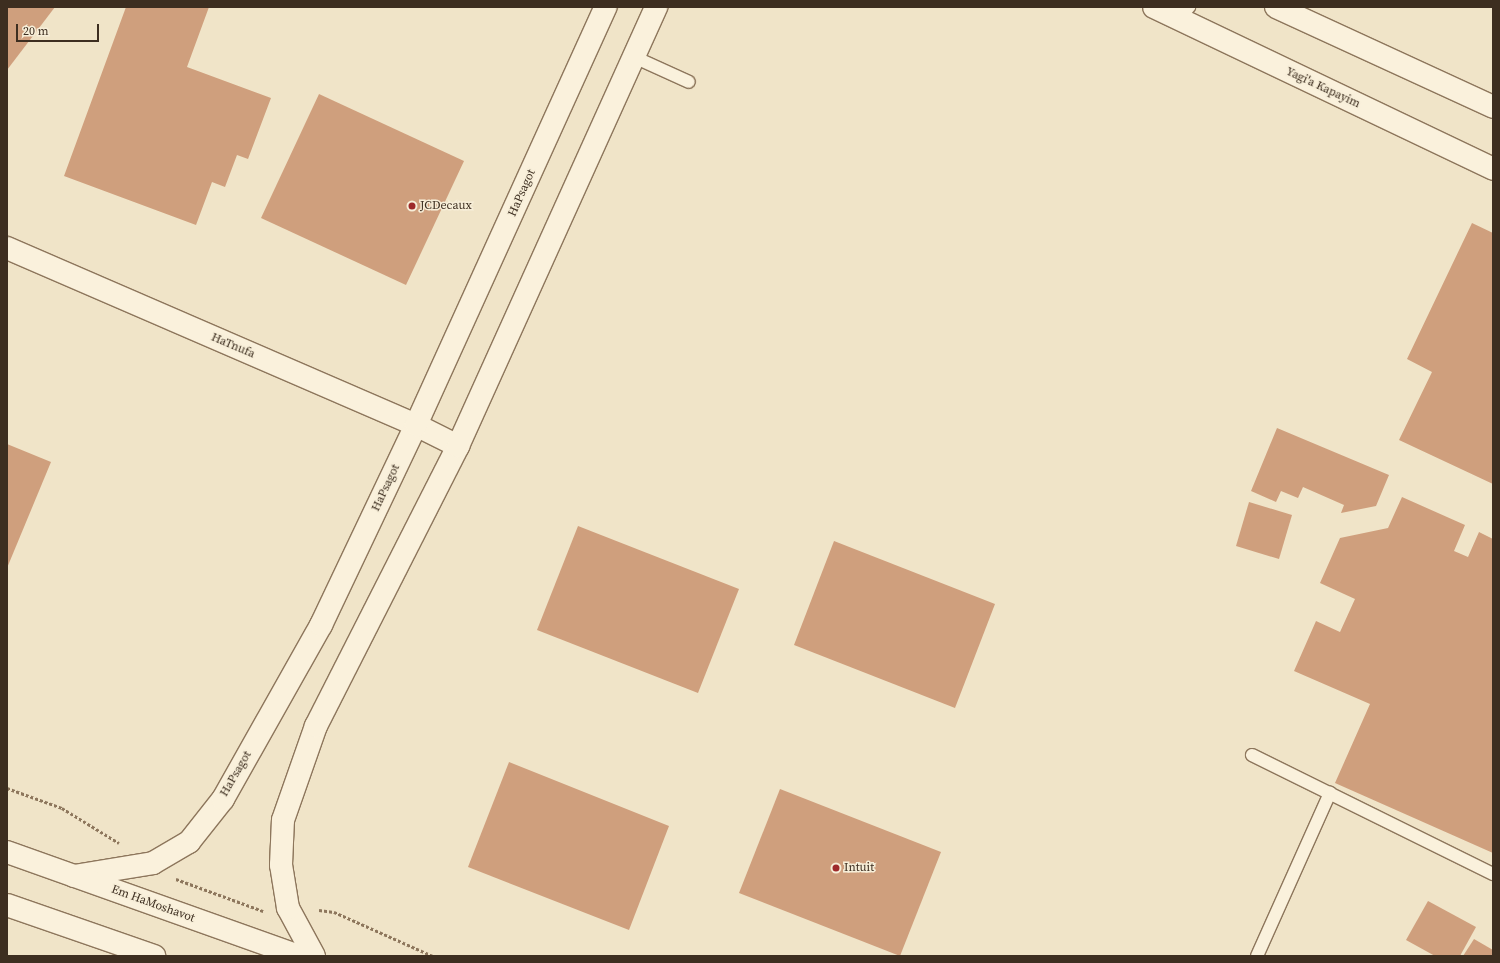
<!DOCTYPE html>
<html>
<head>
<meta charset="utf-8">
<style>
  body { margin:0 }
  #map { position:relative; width:1500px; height:963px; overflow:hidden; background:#f0e4c8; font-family:"Source Serif 4",serif }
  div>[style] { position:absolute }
  .building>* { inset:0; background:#cf9f7d }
  .path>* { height:2.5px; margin-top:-1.25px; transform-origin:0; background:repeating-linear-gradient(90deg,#8d765c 0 3px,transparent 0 5px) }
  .roads { filter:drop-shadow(1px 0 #8d765c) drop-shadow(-1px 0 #8d765c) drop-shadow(0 1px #8d765c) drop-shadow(0 -1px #8d765c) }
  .service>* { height:12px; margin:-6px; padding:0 6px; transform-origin:6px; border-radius:6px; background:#faf1dc }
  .minor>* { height:22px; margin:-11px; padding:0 11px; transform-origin:11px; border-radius:11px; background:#faf1dc }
  .tertiary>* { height:22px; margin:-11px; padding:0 11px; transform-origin:11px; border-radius:11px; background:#faf1dc }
  .secondary>* { height:22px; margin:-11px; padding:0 11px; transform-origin:11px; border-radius:11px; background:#faf1dc }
  .dots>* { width:11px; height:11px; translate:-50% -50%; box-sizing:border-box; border:2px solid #f7eed8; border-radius:50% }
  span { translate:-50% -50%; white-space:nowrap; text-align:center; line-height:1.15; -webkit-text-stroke:3px #f7eed8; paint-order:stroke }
  .street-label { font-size:12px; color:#3d2e20 }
  .poi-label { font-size:12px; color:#3d2e20 }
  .left { translate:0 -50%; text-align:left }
  .frame { position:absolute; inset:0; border:8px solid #3d2e20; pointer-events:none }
  .scale { position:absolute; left:16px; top:24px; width:83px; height:18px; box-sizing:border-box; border:2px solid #3d2e20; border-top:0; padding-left:5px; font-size:12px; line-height:14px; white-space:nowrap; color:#3d2e20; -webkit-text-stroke:3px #f7eed8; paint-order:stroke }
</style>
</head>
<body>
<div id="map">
  <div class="building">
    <div style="clip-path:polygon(7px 7px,55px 7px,7px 70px)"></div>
    <div style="clip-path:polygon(126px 7px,209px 7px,187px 67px,271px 98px,248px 159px,237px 155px,225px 187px,212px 182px,196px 225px,64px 176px)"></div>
    <div style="clip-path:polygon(319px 94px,464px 161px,406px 285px,261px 218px)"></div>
    <div style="clip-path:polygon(1472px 223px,1493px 233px,1493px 484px,1399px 440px,1432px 372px,1407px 359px)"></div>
    <div style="clip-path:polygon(1277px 428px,1389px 475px,1376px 506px,1341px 513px,1344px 505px,1303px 487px,1298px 498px,1281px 491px,1276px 502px,1251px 491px)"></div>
    <div style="clip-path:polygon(7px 444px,51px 462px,7px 568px)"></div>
    <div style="clip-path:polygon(1402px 497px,1465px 525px,1454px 551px,1468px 557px,1479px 532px,1493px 539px,1493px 853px,1335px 783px,1370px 704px,1294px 671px,1316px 621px,1340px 632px,1355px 599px,1320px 583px,1340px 538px,1388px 528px)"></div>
    <div style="clip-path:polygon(1249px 502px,1292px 515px,1279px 559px,1236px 546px)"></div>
    <div style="clip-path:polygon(578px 526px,739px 589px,698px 693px,537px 630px)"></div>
    <div style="clip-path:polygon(834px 541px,995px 604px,955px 708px,794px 645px)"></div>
    <div style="clip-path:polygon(509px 762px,669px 826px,629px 930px,468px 867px)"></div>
    <div style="clip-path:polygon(780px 789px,941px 852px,900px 956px,739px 893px)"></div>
    <div style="clip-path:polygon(1428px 901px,1476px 927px,1460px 956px,1435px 956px,1406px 940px)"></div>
    <div style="clip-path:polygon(1474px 939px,1493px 950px,1493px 956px,1463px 956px)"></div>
  </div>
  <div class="path">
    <div style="left:7px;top:788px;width:59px;rotate:20deg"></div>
    <div style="left:62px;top:808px;width:67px;rotate:31.6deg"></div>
    <div style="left:176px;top:879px;width:93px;rotate:20.2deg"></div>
    <div style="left:319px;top:910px;width:15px;rotate:8deg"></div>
    <div style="left:334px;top:912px;width:108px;rotate:24deg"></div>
  </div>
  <div class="roads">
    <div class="service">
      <div style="left:1179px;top:19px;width:16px;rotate:-50deg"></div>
      <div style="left:634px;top:57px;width:60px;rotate:24.4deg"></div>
      <div style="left:1252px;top:755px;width:269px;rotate:26.3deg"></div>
      <div style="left:1257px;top:956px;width:179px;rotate:-65.9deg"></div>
    </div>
    <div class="minor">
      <div style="left:7px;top:248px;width:446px;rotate:23.4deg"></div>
      <div style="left:416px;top:425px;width:47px;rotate:26.6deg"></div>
      <div style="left:74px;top:876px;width:80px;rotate:-9.3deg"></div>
      <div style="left:153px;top:863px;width:42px;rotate:-30.3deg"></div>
      <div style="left:189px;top:842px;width:55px;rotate:-51.7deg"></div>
      <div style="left:223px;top:799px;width:200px;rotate:-60.6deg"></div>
      <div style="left:321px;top:625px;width:221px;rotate:-64.6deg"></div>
      <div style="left:416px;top:425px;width:459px;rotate:-65.6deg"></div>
      <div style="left:314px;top:956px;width:55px;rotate:-118.4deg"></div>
      <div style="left:288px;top:908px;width:44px;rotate:-99.2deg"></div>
      <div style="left:281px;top:865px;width:45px;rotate:-87.5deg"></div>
      <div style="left:283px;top:820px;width:100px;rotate:-70.7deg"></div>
      <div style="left:316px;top:726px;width:314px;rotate:-63.1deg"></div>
      <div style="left:458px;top:446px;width:482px;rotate:-65.7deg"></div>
    </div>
    <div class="tertiary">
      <div style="left:1154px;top:7px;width:376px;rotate:25.5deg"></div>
      <div style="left:1276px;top:7px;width:239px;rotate:24.7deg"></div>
    </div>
    <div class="secondary">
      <div style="left:7px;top:852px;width:310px;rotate:19.6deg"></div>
      <div style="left:7px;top:905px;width:156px;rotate:19.1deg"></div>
    </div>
  </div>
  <div class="dots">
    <div style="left:412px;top:206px;background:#9e2a2b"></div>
    <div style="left:836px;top:868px;background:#9e2a2b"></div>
  </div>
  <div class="street-label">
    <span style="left:1323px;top:88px;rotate:25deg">Yagi'a Kapayim</span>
    <span style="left:522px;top:193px;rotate:-66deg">HaPsagot</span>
    <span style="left:233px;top:346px;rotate:23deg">HaTnufa</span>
    <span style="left:386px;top:488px;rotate:-65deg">HaPsagot</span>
    <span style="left:236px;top:774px;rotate:-60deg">HaPsagot</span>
    <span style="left:153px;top:904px;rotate:20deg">Em HaMoshavot</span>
  </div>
  <div class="poi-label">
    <span class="left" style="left:420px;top:206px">JCDecaux</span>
    <span class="left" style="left:844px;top:868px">Intuit</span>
  </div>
  <div class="frame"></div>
  <div class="scale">20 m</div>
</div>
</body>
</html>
